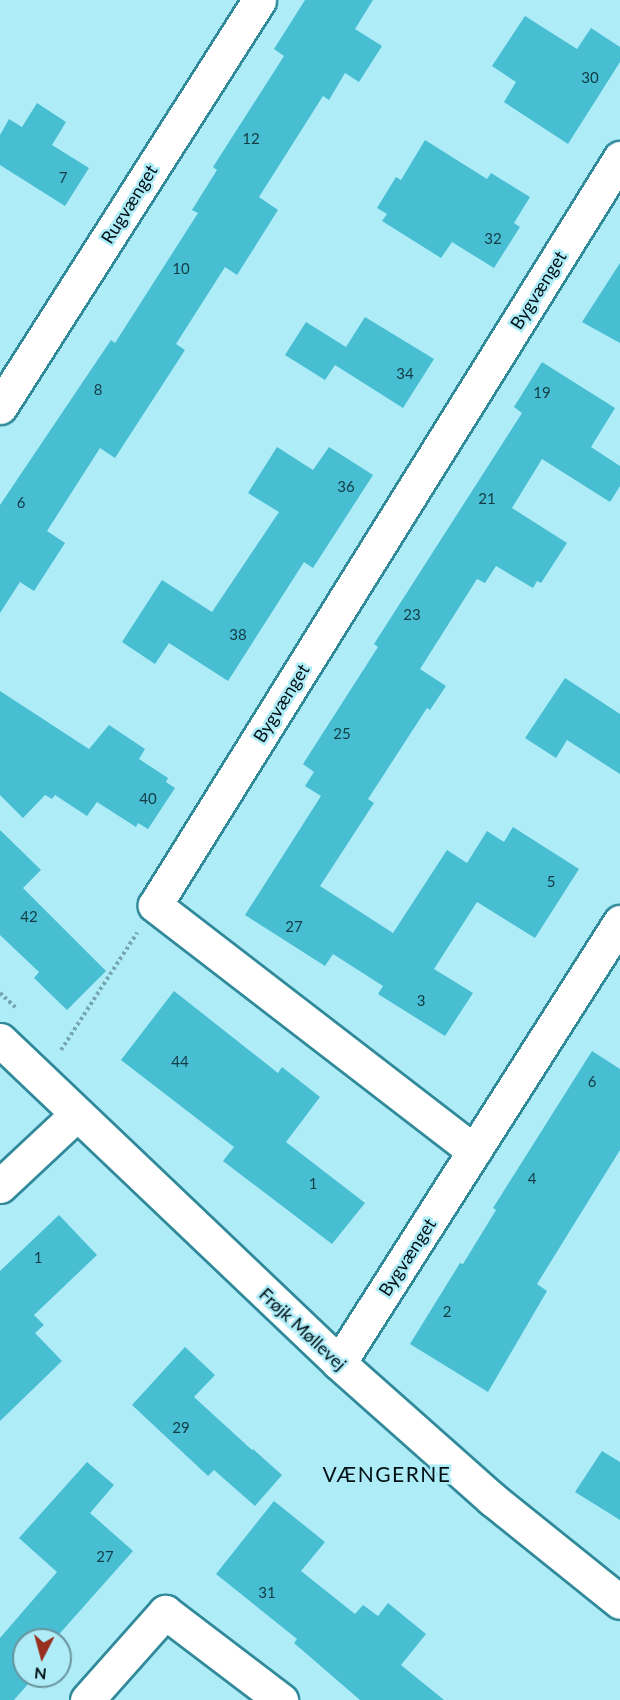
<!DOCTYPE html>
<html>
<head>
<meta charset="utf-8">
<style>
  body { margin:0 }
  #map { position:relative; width:620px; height:1700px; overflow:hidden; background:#aeecf8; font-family:Lato,sans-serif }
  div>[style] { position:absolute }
  .building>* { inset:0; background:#48bed3 }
  .path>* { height:4px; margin-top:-2px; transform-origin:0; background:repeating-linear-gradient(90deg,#76a6af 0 3px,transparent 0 6px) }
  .roads { filter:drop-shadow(2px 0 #308a9a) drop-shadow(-2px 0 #308a9a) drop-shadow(0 2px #308a9a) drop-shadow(0 -2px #308a9a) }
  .minor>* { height:33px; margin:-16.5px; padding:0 16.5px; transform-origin:16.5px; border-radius:16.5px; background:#fff }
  span { translate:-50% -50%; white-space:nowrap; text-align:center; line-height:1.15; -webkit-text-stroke:5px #aeecf8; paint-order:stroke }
  .number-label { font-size:15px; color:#123c44 }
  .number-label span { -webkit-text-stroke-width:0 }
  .street-label { font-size:18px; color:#001014 }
  .quarter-label { font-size:21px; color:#001014; letter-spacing:1.5px }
  .north { position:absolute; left:12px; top:1628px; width:60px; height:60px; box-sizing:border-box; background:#aeecf8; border:2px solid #68949d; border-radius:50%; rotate:186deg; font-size:16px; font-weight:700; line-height:24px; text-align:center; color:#001014 }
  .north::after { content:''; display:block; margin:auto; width:21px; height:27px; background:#972e1e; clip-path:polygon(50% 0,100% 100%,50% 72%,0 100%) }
</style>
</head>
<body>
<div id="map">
  <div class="building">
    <div style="clip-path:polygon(305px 0,373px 0,355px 29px,382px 46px,359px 82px,345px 73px,329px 100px,323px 96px,259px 197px,278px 210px,237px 275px,225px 267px,176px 344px,185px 350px,115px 458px,100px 448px,47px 531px,65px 543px,34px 591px,20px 582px,0 613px,0 505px,111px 340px,115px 343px,198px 213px,192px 210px,217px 170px,213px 167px,284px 56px,274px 49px)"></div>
    <div style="clip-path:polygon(525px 16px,577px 49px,591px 28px,620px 47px,620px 62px,568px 144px,504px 102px,516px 82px,492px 66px)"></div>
    <div style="clip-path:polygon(37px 103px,66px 122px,52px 145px,89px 168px,65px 206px,0 165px,0 135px,9px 119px,22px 127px)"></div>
    <div style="clip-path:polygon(425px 140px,487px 179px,491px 173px,530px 197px,514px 223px,520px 227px,494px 268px,452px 242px,441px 258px,382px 221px,387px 214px,377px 208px,396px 177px,401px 180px)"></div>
    <div style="clip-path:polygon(620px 263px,620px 343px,582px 322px)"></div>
    <div style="clip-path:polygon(365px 317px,434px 359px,403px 408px,335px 365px,325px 380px,285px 355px,306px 322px,346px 347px)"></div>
    <div style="clip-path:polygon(542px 362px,615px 408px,591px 447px,620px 466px,620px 486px,610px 502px,542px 459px,512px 508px,567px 543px,541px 583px,537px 581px,533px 588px,496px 566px,485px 583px,477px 579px,420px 669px,446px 686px,430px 710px,427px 708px,368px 799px,374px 803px,320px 886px,393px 933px,447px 850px,467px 863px,487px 831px,504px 842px,513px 827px,579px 869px,535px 938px,477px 902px,434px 969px,473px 993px,445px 1036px,378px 994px,383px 986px,333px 954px,325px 966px,245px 915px,321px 796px,305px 786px,314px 772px,303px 764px,378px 647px,374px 644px,522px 413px,514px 407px)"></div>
    <div style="clip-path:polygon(277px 447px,313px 470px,329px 447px,373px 475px,313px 568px,304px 562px,228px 681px,169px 643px,155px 664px,122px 642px,162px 580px,212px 612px,279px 512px,248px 493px)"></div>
    <div style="clip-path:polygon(565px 678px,620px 714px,620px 774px,567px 740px,556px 758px,525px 738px)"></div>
    <div style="clip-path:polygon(0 691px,89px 749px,109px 725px,145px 749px,139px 759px,168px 778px,166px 782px,175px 788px,148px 829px,138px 823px,136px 827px,97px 802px,87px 816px,55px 795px,52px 799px,45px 795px,23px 818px,0 795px)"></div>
    <div style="clip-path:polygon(0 830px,41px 870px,23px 888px,106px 971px,67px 1010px,34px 978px,39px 972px,0 935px)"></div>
    <div style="clip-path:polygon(174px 991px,278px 1073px,282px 1067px,320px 1097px,286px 1142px,365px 1203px,332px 1244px,223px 1161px,234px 1147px,121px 1060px)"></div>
    <div style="clip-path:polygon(592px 1051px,620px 1069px,620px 1150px,537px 1284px,547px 1291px,488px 1392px,410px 1344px,460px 1263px,463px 1264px,496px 1210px,493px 1208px)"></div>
    <div style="clip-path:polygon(59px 1215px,97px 1255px,34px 1315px,44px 1325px,35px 1333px,62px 1361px,0 1421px,0 1271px)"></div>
    <div style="clip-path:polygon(185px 1347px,215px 1375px,194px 1397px,252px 1450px,253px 1449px,282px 1475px,255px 1506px,214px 1470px,208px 1476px,132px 1405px)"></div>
    <div style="clip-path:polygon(602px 1451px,620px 1462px,620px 1520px,575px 1492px)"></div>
    <div style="clip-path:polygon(87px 1462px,114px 1485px,90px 1513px,133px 1551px,54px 1640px,24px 1640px,24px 1676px,35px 1676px,14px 1700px,0 1700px,0 1638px,57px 1572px,19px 1538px)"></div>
    <div style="clip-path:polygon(274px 1501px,325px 1542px,301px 1571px,355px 1614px,363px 1605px,378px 1616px,388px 1603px,426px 1634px,401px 1665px,444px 1700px,360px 1700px,294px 1643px,297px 1639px,216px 1574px)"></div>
  </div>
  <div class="path">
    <div style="left:0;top:993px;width:21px;rotate:43deg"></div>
    <div style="left:61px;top:1050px;width:140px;rotate:-57deg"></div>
  </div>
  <div class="roads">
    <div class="minor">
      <div style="left:0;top:407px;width:482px;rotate:-57.5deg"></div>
      <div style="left:0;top:1040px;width:468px;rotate:43.6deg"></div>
      <div style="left:339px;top:1363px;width:205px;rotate:41.6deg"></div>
      <div style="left:492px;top:1499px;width:164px;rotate:38.8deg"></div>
      <div style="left:474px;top:1151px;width:403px;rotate:-142.4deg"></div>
      <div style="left:155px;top:905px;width:880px;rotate:-58.1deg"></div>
      <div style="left:0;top:1186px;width:105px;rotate:-43.1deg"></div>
      <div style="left:339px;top:1363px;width:523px;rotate:-57.5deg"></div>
      <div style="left:87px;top:1700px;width:118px;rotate:-48.4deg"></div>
      <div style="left:165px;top:1612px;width:146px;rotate:37.2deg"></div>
    </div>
  </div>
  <div class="number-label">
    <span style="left:590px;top:78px">30</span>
    <span style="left:251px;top:139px">12</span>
    <span style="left:63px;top:178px">7</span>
    <span style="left:493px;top:239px">32</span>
    <span style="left:181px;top:269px">10</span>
    <span style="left:405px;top:374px">34</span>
    <span style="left:98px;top:390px">8</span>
    <span style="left:542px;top:393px">19</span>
    <span style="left:346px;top:487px">36</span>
    <span style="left:487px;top:499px">21</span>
    <span style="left:21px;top:503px">6</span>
    <span style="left:412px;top:615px">23</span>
    <span style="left:238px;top:635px">38</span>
    <span style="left:342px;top:734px">25</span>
    <span style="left:148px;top:799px">40</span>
    <span style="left:551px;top:882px">5</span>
    <span style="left:29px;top:917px">42</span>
    <span style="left:294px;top:927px">27</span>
    <span style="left:421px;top:1001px">3</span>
    <span style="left:180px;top:1062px">44</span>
    <span style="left:592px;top:1082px">6</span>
    <span style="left:532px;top:1179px">4</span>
    <span style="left:313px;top:1184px">1</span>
    <span style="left:38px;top:1258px">1</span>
    <span style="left:447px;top:1312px">2</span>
    <span style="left:181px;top:1428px">29</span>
    <span style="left:105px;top:1557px">27</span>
    <span style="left:267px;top:1593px">31</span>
  </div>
  <div class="street-label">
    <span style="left:129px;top:204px;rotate:-58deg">Rugvænget</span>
    <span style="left:538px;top:290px;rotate:-58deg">Bygvænget</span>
    <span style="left:281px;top:703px;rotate:-58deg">Bygvænget</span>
    <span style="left:407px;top:1257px;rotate:-57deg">Bygvænget</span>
    <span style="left:303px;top:1329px;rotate:43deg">Frøjk Møllevej</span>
  </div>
  <div class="quarter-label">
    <span style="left:387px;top:1474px">VÆNGERNE</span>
  </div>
  <div class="north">N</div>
</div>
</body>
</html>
